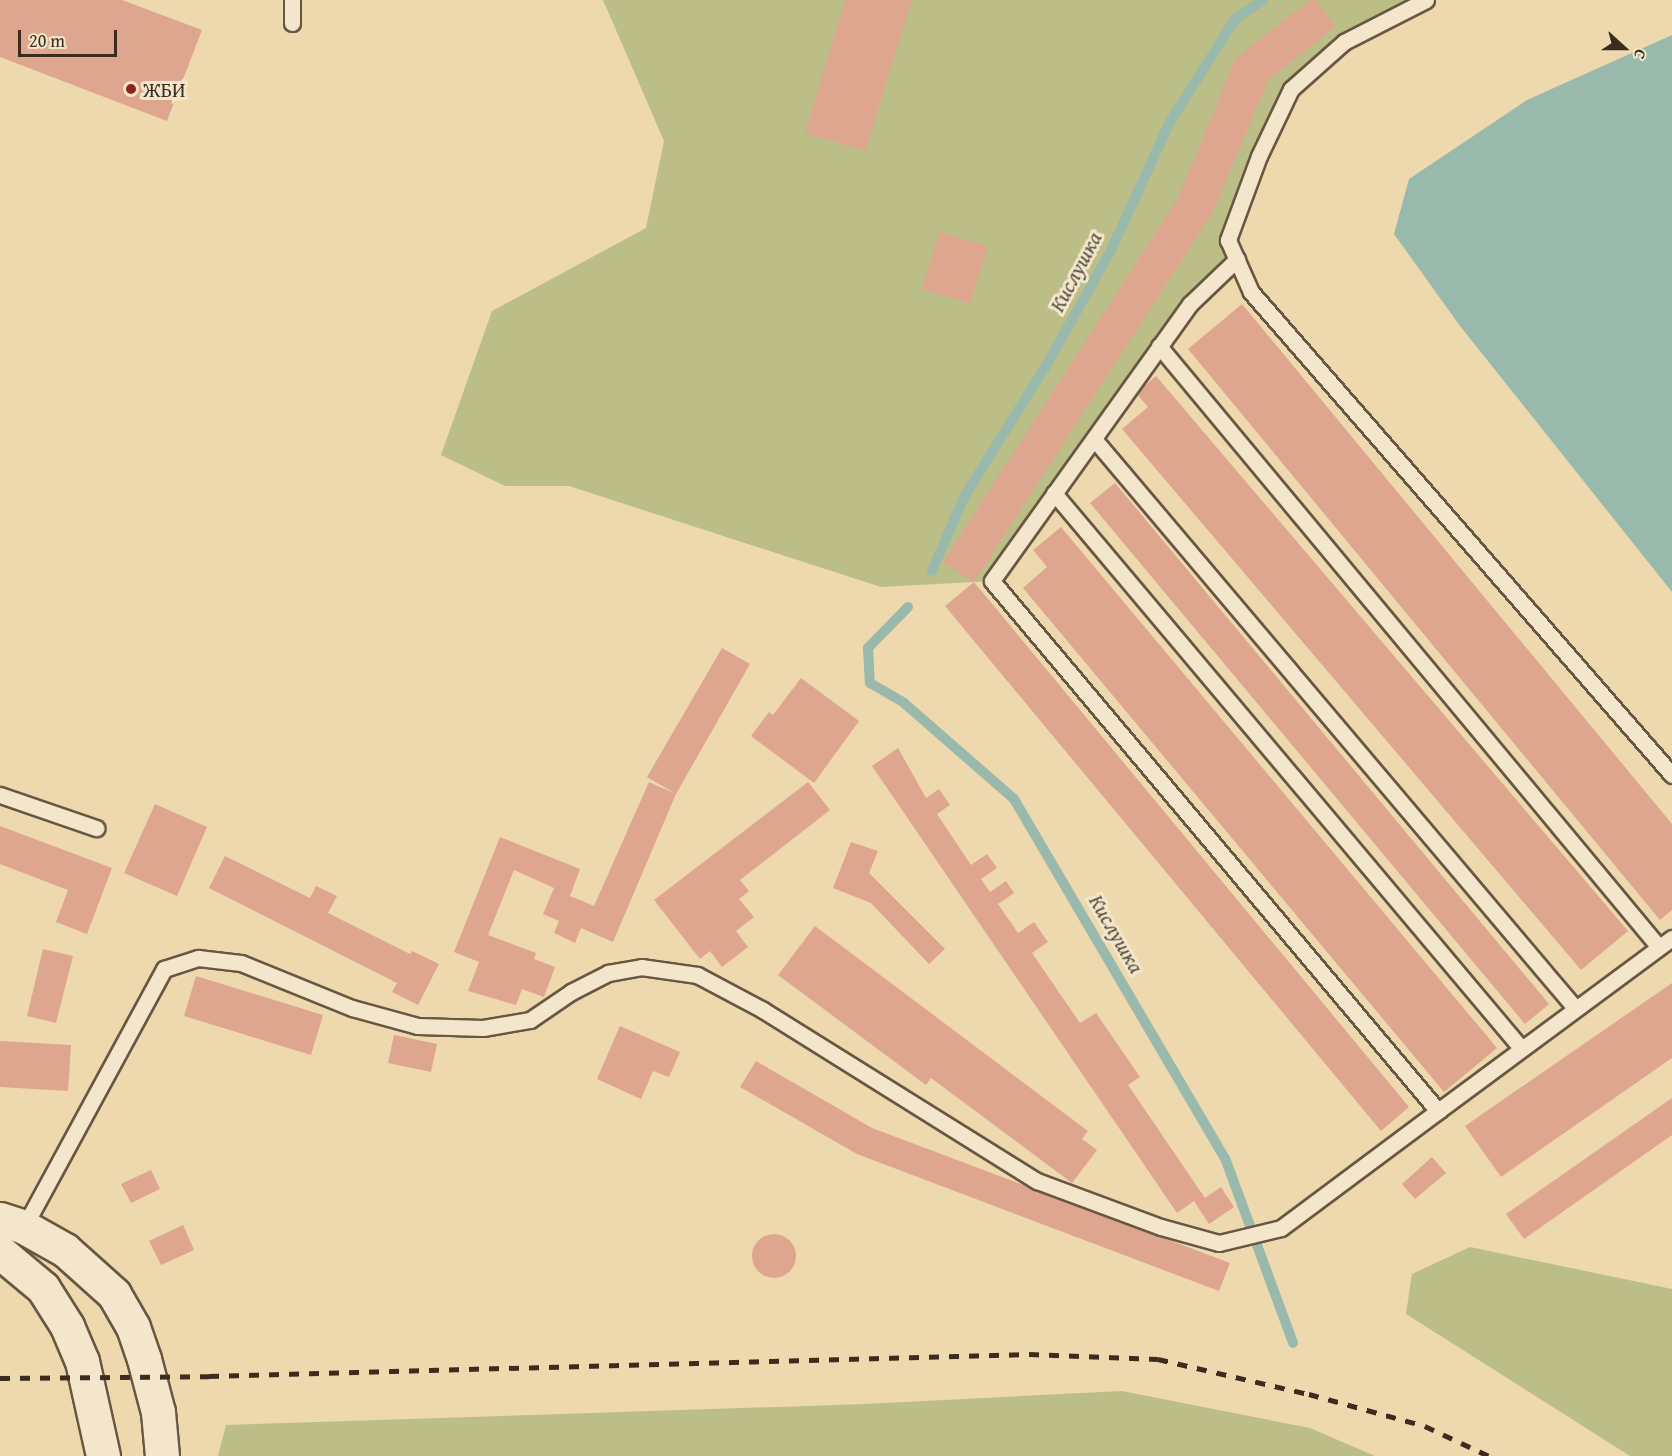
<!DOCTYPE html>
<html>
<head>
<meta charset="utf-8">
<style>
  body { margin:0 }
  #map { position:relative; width:1672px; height:1456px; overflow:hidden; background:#eed8ae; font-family:"Gentium Book Plus",serif }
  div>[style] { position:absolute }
  .green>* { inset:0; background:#bcbe88 }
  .water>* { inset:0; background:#99b9ad }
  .stream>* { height:10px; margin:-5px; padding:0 5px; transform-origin:5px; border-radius:5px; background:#99b9ad }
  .building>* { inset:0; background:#dea68e }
  .round { border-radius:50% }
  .roads { filter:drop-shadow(2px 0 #685742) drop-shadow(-2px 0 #685742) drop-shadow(0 2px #685742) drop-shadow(0 -2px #685742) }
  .lane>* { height:15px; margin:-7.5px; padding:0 7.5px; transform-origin:7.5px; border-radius:7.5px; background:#f4e6ca }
  .secondary>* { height:33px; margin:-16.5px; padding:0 16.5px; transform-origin:16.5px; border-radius:16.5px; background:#f4e6ca }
  .rail>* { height:4.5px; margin-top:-2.25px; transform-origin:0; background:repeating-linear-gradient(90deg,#3c2c1e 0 10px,transparent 0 20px) }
  .dots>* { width:16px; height:16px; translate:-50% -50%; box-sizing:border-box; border:3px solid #f4e6ca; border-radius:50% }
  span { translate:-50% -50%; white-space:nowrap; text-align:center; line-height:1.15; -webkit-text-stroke:6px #f4e6ca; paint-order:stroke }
  .poi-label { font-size:20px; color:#3c2c1e }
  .left { translate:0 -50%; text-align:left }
  .water-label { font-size:21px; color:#534f42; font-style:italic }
  .north { position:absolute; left:1594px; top:18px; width:60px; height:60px; -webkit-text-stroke:4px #f4e6ca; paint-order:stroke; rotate:111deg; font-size:16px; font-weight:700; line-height:24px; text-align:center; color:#3c2c1e }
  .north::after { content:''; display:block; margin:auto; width:21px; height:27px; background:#3c2c1e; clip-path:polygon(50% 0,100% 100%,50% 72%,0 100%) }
  .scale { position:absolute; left:18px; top:30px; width:99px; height:27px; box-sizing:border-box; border:3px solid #3c2c1e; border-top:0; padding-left:8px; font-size:18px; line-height:21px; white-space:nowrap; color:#3c2c1e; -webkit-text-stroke:4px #f4e6ca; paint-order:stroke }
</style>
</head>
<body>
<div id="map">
  <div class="green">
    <div style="clip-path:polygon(603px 0,1426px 0,1344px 42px,1291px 89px,1228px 240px,1237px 259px,1190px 304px,992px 581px,881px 587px,569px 486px,505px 486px,441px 455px,492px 311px,646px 228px,664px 141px)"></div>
    <div style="clip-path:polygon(1470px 1247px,1672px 1289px,1672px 1456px,1630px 1456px,1406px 1314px,1412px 1274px)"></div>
    <div style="clip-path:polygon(1122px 1391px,1310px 1428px,1375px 1456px,218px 1456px,226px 1425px,865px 1404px)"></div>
  </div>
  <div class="water">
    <div style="clip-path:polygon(1672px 35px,1672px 592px,1460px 326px,1394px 234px,1409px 179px,1527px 100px)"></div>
  </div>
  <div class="stream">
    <div style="left:932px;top:571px;width:81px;rotate:-66.6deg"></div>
    <div style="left:964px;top:497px;width:155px;rotate:-58deg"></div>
    <div style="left:1046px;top:366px;width:133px;rotate:-60.7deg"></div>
    <div style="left:1111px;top:250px;width:141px;rotate:-65.3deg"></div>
    <div style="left:1170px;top:122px;width:122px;rotate:-57.7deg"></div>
    <div style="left:1235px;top:19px;width:34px;rotate:-34deg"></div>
    <div style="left:908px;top:607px;width:57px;rotate:134.3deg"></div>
    <div style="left:868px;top:648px;width:35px;rotate:87deg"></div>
    <div style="left:870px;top:683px;width:39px;rotate:30deg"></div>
    <div style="left:904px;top:703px;width:146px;rotate:41.1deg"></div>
    <div style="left:1014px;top:799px;width:416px;rotate:59.6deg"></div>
    <div style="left:1225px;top:1158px;width:197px;rotate:69.8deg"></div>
  </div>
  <div class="building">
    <div style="clip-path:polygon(0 0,122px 0,202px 30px,167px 121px,0 57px)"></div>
    <div style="clip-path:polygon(845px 0,912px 0,865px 151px,805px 133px)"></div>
    <div style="clip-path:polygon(1310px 0,1316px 0,1336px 26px,1268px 80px,1214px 210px,974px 582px,943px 562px,1178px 198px,1236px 58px)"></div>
    <div style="clip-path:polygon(939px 232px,988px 246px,970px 304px,922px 289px)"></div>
    <div style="clip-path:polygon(1242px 304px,1672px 824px,1672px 910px,1660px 920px,1188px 349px)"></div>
    <div style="clip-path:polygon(1156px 376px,1628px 931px,1581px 970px,1122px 429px,1148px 407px,1136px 393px)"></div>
    <div style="clip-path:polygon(1115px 483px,1549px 1004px,1525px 1024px,1090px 503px)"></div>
    <div style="clip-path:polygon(1061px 527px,1497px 1048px,1444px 1092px,1023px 588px,1047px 567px,1033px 550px)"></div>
    <div style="clip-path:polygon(974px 582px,1409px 1107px,1381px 1131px,945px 606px)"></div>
    <div style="clip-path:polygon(722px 648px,750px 664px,676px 794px,647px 777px)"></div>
    <div style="clip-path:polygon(801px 678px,859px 721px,814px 783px,751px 736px,769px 712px,773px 715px)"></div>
    <div style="clip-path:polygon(898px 748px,926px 798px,939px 789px,950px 805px,937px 814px,971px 865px,987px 854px,997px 868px,981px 879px,990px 892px,1006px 881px,1014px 893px,998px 904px,1018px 933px,1034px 922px,1048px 942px,1032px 953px,1080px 1023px,1096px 1013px,1140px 1077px,1128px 1085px,1205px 1198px,1221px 1187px,1234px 1207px,1209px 1224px,1194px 1201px,1177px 1213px,872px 766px)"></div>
    <div style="clip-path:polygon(649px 782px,676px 794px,613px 942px,581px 928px,575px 943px,554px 933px,559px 921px,543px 914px,554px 888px,514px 870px,488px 935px,536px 953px,534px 959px,555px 967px,544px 997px,522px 989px,516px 1005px,468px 991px,479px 962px,454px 952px,500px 837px,580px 869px,570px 896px,594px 906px)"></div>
    <div style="clip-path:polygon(808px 782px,830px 810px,740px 880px,749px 891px,739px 899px,754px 917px,736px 931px,748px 947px,722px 967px,710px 951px,700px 959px,654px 900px)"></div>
    <div style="clip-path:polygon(155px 804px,207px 827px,177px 896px,124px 873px)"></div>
    <div style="clip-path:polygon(0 826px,112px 868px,87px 934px,56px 922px,68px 890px,0 864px)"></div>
    <div style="clip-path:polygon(851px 842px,878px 851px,869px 873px,945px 949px,929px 964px,871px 903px,833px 888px)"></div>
    <div style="clip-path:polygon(225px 856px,310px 898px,316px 886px,337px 896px,328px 913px,410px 954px,412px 951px,439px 964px,418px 1005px,392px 992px,397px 983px,209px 888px)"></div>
    <div style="clip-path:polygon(815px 926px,1088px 1131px,1082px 1139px,1097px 1150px,1072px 1183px,931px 1078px,926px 1085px,778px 975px)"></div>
    <div style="clip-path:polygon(43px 949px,73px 956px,56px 1023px,27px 1016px)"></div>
    <div style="clip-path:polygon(196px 976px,323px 1015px,311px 1055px,184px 1016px)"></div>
    <div style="clip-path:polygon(1672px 983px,1672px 1058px,1501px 1177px,1465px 1126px)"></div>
    <div style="clip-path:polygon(620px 1026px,680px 1052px,669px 1077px,653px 1071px,641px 1099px,597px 1079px)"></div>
    <div style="clip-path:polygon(394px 1035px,437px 1044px,431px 1072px,388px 1063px)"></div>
    <div style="clip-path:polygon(0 1041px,71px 1045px,68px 1091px,0 1087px)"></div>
    <div style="clip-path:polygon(756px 1061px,872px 1128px,1230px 1263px,1219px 1291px,857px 1154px,740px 1087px)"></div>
    <div style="clip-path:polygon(1672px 1098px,1672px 1135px,1524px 1239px,1506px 1214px)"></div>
    <div style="clip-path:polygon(1432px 1157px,1446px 1173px,1415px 1199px,1402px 1184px)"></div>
    <div style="clip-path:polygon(151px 1170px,160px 1189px,131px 1203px,121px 1184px)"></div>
    <div style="clip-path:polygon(183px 1225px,194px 1250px,161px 1265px,149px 1241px)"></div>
    <div class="round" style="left:752px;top:1234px;width:44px;height:44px"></div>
  </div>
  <div class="roads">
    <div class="lane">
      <div style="left:292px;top:0;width:23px;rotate:90deg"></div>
      <div style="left:1426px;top:0;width:92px;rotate:152.9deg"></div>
      <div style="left:1344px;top:42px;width:71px;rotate:138.4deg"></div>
      <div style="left:1291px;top:89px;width:74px;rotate:115.5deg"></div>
      <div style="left:1259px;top:156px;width:90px;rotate:110.3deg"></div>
      <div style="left:1228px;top:240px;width:57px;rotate:66.1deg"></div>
      <div style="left:1251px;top:292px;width:641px;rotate:48.92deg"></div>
      <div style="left:1237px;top:259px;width:65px;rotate:136.2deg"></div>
      <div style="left:1190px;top:304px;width:340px;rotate:125.6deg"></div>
      <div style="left:992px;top:581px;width:693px;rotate:49.92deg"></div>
      <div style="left:1438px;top:1111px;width:291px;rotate:-36.5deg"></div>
      <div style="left:1159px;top:346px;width:780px;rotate:50.25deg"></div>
      <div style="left:1094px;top:439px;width:745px;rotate:49.79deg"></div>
      <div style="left:1054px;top:493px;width:725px;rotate:49.92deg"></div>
      <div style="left:0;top:795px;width:102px;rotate:19deg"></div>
      <div style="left:24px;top:1227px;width:294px;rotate:-61.5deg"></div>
      <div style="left:164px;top:969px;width:36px;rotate:-18deg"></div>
      <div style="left:198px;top:958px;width:43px;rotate:6.6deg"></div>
      <div style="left:241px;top:963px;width:120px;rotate:22.1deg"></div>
      <div style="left:352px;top:1008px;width:68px;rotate:15.3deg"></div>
      <div style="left:418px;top:1026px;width:65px;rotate:1.8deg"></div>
      <div style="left:483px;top:1028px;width:48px;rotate:-9.7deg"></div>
      <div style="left:530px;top:1020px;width:50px;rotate:-34.3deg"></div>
      <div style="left:571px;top:992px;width:42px;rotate:-27.2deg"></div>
      <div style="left:608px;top:973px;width:34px;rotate:-10deg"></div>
      <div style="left:641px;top:967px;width:57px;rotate:8.1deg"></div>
      <div style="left:697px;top:975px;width:75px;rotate:27.9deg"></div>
      <div style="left:763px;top:1010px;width:323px;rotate:32deg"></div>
      <div style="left:1037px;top:1181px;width:132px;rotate:20.4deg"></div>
      <div style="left:1161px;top:1227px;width:60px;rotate:15.4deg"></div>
      <div style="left:1219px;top:1243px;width:64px;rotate:-13.6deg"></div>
      <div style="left:1281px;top:1228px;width:196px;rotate:-36.7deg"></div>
    </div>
    <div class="secondary">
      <div style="left:0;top:1219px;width:25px;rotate:18deg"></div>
      <div style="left:24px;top:1227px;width:47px;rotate:29.3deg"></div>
      <div style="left:65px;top:1250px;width:66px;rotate:41.9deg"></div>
      <div style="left:114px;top:1294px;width:38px;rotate:60deg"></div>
      <div style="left:133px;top:1327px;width:34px;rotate:71deg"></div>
      <div style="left:144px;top:1359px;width:55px;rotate:75.2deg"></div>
      <div style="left:158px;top:1412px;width:44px;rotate:84.8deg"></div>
      <div style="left:0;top:1252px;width:56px;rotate:39.9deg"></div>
      <div style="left:43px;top:1288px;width:45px;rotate:57.7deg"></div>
      <div style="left:67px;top:1326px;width:38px;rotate:67deg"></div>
      <div style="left:82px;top:1361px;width:97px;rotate:77.5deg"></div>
    </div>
  </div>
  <div class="rail">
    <div style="left:0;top:1378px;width:209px;rotate:-0.5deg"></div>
    <div style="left:209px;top:1376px;width:820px;rotate:-1.54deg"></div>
    <div style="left:1029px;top:1354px;width:129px;rotate:2.2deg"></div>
    <div style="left:1158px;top:1359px;width:155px;rotate:13.1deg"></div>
    <div style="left:1309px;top:1394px;width:120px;rotate:15.4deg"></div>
    <div style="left:1425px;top:1426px;width:71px;rotate:25.1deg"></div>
  </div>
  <div class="dots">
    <div style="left:131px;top:89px;background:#8f2418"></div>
  </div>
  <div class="poi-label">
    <span class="left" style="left:143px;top:89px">ЖБИ</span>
  </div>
  <div class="water-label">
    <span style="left:1076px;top:272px;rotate:-62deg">Кислушка</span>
    <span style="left:1116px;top:934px;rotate:60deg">Кислушка</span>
  </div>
  <div class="north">С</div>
  <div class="scale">20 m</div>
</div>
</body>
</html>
